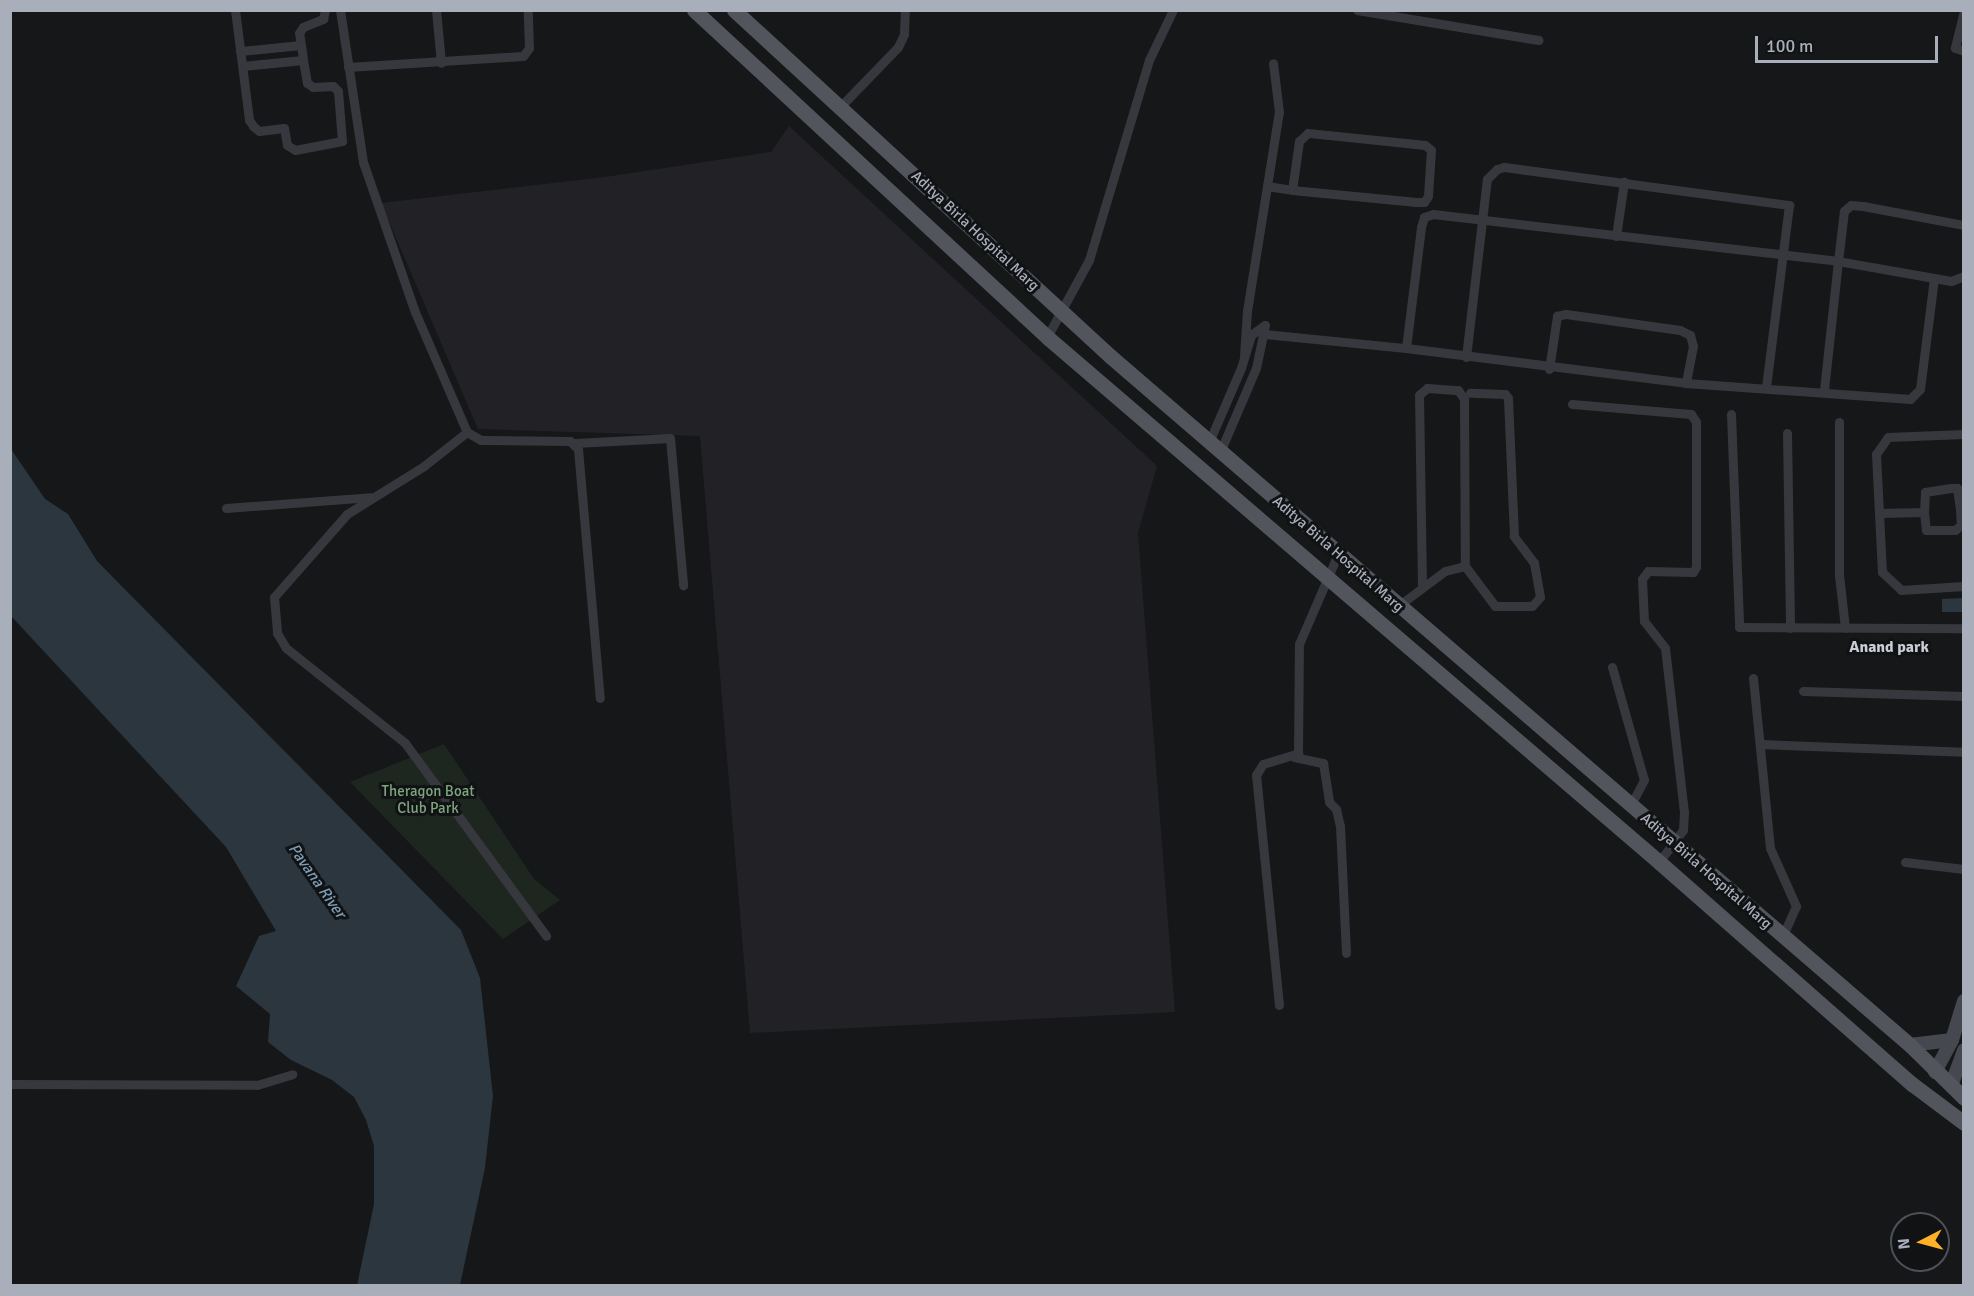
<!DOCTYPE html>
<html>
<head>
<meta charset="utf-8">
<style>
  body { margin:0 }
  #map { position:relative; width:1974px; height:1296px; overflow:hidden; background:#161719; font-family:Signika,sans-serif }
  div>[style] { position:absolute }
  .built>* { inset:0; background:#222226 }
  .green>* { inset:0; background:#1e271f }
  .water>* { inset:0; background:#2b363e }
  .street>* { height:9px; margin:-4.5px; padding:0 4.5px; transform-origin:4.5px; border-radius:4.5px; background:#37383e }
  .secondary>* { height:14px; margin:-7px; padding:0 7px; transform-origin:7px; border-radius:7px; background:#45484e }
  .primary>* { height:15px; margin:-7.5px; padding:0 7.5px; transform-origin:7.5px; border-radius:7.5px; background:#53555d }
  span { translate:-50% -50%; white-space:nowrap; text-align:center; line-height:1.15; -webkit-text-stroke:6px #111214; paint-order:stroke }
  .street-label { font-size:15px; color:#a8aeba }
  .park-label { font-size:15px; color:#7da67f }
  .neighbourhood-label { font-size:16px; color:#c9cdd5; font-weight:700 }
  .water-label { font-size:16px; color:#7c9db7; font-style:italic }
  .frame { position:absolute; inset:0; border:12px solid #a8aeba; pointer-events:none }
  .north { position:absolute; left:1890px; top:1212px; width:60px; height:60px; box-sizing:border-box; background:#111214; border:2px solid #4d5056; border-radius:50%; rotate:264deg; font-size:16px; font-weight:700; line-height:24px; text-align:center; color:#a8aeba }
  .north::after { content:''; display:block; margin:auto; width:21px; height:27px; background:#ffb228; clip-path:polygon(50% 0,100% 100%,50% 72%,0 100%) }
  .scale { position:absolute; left:1755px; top:36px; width:183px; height:27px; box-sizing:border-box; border:3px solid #a8aeba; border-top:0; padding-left:8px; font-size:18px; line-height:21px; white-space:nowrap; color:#a8aeba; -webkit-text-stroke:4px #111214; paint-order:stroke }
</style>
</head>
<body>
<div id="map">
  <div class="built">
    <div style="clip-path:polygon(789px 126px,1157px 466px,1138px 533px,1175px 1012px,750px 1033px,700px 436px,478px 429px,381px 203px,605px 177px,771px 152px)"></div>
  </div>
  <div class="green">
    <div style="clip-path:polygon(444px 744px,534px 879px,560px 900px,503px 939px,350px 782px)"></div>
  </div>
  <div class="water">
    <div style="clip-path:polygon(11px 449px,45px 499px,68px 514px,97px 561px,461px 930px,480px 978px,493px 1096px,485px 1168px,460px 1285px,357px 1285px,374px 1204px,374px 1146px,366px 1120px,354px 1097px,332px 1080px,291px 1060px,268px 1042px,270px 1014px,236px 986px,259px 936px,276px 931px,226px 847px,11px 616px)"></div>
    <div style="clip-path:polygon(1963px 598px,1963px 612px,1942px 612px,1942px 599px)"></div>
  </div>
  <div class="street">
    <div style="left:235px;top:10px;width:111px;rotate:82.7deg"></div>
    <div style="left:249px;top:120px;width:7px;rotate:56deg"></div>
    <div style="left:253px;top:126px;width:8px;rotate:40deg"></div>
    <div style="left:259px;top:131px;width:25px;rotate:-7deg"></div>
    <div style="left:284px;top:128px;width:17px;rotate:80deg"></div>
    <div style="left:287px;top:145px;width:9px;rotate:32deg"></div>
    <div style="left:295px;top:150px;width:48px;rotate:-10.8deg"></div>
    <div style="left:342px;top:141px;width:50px;rotate:-94.6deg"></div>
    <div style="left:338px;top:91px;width:7px;rotate:-135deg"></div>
    <div style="left:333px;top:86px;width:20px;rotate:177deg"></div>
    <div style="left:313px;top:87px;width:7px;rotate:-146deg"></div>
    <div style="left:307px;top:83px;width:23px;rotate:-100deg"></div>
    <div style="left:303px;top:60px;width:61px;rotate:174.4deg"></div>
    <div style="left:340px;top:10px;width:154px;rotate:81.4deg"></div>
    <div style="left:363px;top:162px;width:159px;rotate:70.9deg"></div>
    <div style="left:415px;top:312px;width:131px;rotate:66.6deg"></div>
    <div style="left:467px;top:432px;width:55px;rotate:141.7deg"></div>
    <div style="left:424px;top:466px;width:91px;rotate:148.1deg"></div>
    <div style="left:347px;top:514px;width:111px;rotate:131.3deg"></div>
    <div style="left:274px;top:597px;width:36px;rotate:85deg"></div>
    <div style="left:277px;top:633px;width:17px;rotate:59deg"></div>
    <div style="left:286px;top:648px;width:152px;rotate:38.6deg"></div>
    <div style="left:405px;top:743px;width:239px;rotate:53.8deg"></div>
    <div style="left:436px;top:10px;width:53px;rotate:84.6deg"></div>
    <div style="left:1357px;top:10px;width:184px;rotate:9.4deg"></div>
    <div style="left:1964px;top:11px;width:38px;rotate:104deg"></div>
    <div style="left:1955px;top:48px;width:9px;rotate:18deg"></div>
    <div style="left:301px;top:45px;width:12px;rotate:-99deg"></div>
    <div style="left:299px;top:33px;width:7px;rotate:-56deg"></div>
    <div style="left:303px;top:27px;width:22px;rotate:-22deg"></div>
    <div style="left:323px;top:19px;width:9px;rotate:-77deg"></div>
    <div style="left:240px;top:51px;width:61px;rotate:-5.6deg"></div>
    <div style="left:301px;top:45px;width:15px;rotate:82deg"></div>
    <div style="left:348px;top:67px;width:175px;rotate:-3.6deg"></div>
    <div style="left:523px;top:56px;width:10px;rotate:-53deg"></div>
    <div style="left:529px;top:48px;width:38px;rotate:-92deg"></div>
    <div style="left:840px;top:107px;width:83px;rotate:-46deg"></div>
    <div style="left:898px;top:47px;width:14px;rotate:-65deg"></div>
    <div style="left:904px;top:34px;width:24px;rotate:-88deg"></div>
    <div style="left:1267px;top:186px;width:25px;rotate:9deg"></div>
    <div style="left:1292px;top:190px;width:125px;rotate:5.5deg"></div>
    <div style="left:1416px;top:202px;width:8px"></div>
    <div style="left:1424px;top:202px;width:7px;rotate:-56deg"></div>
    <div style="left:1428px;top:196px;width:46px;rotate:-86.3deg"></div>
    <div style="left:1431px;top:150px;width:8px;rotate:-140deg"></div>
    <div style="left:1425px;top:145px;width:118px;rotate:-174.1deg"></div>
    <div style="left:1308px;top:133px;width:12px;rotate:138deg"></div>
    <div style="left:1299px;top:141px;width:49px;rotate:98.1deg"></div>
    <div style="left:1616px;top:236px;width:55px;rotate:-81.6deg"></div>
    <div style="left:1934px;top:278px;width:17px;rotate:10deg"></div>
    <div style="left:1951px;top:281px;width:14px;rotate:-21deg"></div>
    <div style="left:1265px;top:334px;width:142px;rotate:5.7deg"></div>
    <div style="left:1406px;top:348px;width:122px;rotate:-82.9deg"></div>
    <div style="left:1421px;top:227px;width:10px;rotate:-73deg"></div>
    <div style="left:1424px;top:217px;width:9px;rotate:-18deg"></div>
    <div style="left:1433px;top:214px;width:408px;rotate:6.6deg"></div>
    <div style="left:1838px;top:261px;width:130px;rotate:96.2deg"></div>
    <div style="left:1047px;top:337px;width:88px;rotate:-61.4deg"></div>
    <div style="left:1089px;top:260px;width:209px;rotate:-73.3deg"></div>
    <div style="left:1149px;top:60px;width:55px;rotate:-64.4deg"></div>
    <div style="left:1406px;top:348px;width:282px;rotate:7.1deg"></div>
    <div style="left:1686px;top:383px;width:225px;rotate:4.1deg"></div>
    <div style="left:1910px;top:399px;width:14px;rotate:-45deg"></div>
    <div style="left:1920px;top:389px;width:112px;rotate:-82.8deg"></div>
    <div style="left:1934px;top:278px;width:97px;rotate:-170deg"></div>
    <div style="left:1838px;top:261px;width:50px;rotate:-83.2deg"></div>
    <div style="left:1844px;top:211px;width:9px;rotate:-41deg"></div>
    <div style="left:1851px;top:205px;width:12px;rotate:5deg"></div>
    <div style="left:1863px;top:206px;width:103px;rotate:10.7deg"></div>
    <div style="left:1244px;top:356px;width:45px;rotate:-86.2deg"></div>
    <div style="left:1247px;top:311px;width:202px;rotate:-80.9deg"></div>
    <div style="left:1279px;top:112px;width:49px;rotate:-97deg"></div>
    <div style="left:1466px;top:357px;width:179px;rotate:-83.3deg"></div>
    <div style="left:1487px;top:179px;width:14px;rotate:-45deg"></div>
    <div style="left:1497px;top:169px;width:7px;rotate:-16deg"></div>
    <div style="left:1504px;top:167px;width:288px;rotate:7.6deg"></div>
    <div style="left:1789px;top:205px;width:182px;rotate:97.2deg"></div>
    <div style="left:1549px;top:369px;width:54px;rotate:-81.4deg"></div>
    <div style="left:1557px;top:316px;width:9px;rotate:-13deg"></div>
    <div style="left:1566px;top:314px;width:115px;rotate:8deg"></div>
    <div style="left:1680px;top:330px;width:11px;rotate:27deg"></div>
    <div style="left:1690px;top:335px;width:11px;rotate:75deg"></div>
    <div style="left:1693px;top:346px;width:38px;rotate:101deg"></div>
    <div style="left:1572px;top:404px;width:119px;rotate:4.8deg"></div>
    <div style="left:1691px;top:414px;width:9px;rotate:58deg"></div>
    <div style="left:1696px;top:422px;width:145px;rotate:90deg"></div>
    <div style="left:1696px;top:567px;width:6px;rotate:121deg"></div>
    <div style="left:1693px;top:572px;width:45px;rotate:-178.7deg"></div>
    <div style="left:1648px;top:571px;width:10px;rotate:127deg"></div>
    <div style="left:1642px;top:579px;width:42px;rotate:87.3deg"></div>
    <div style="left:1644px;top:621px;width:34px;rotate:52deg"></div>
    <div style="left:1665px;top:648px;width:165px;rotate:83.4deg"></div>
    <div style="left:1684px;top:812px;width:18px;rotate:93deg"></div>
    <div style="left:1683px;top:830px;width:40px;rotate:127deg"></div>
    <div style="left:1731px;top:414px;width:213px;rotate:87.8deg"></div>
    <div style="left:1739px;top:627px;width:225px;rotate:0.3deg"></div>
    <div style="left:1839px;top:422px;width:153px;rotate:90deg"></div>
    <div style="left:1839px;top:575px;width:53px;rotate:83.5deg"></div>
    <div style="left:467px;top:432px;width:16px;rotate:30deg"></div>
    <div style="left:481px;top:440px;width:89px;rotate:0.6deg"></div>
    <div style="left:570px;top:441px;width:11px;rotate:45deg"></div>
    <div style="left:578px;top:449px;width:250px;rotate:85deg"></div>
    <div style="left:1787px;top:433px;width:195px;rotate:89.1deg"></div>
    <div style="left:1964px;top:434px;width:76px;rotate:177.7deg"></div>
    <div style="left:1888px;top:437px;width:21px;rotate:125deg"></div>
    <div style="left:1876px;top:454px;width:118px;rotate:87.1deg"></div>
    <div style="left:1882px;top:572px;width:26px;rotate:43deg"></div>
    <div style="left:1901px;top:590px;width:63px;rotate:-3.6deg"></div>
    <div style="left:1209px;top:442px;width:81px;rotate:-66.6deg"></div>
    <div style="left:1241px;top:368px;width:34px;rotate:-73deg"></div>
    <div style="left:1251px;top:335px;width:17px;rotate:-36deg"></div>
    <div style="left:1265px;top:325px;width:44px;rotate:101.8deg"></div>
    <div style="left:1256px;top:368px;width:91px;rotate:113.2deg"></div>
    <div style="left:575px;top:443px;width:95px;rotate:-3deg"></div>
    <div style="left:670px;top:438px;width:148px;rotate:84.9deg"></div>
    <div style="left:226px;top:508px;width:145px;rotate:-4.3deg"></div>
    <div style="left:1924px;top:512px;width:18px;rotate:84deg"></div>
    <div style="left:1926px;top:530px;width:29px"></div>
    <div style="left:1955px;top:530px;width:8px;rotate:-40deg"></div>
    <div style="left:1961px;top:525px;width:15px;rotate:-94deg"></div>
    <div style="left:1879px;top:513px;width:45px;rotate:-1.3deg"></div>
    <div style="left:1924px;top:512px;width:20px;rotate:-87deg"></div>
    <div style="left:1925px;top:492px;width:26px;rotate:-9deg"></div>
    <div style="left:1951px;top:488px;width:6px"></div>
    <div style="left:1957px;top:488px;width:22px;rotate:82deg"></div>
    <div style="left:1960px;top:510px;width:4px;rotate:-14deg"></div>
    <div style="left:1422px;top:585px;width:190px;rotate:-90.9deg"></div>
    <div style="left:1419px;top:395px;width:11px;rotate:-41deg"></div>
    <div style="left:1427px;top:388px;width:31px;rotate:4deg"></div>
    <div style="left:1458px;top:390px;width:11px;rotate:56deg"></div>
    <div style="left:1464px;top:399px;width:167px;rotate:89.7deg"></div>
    <div style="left:1465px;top:566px;width:50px;rotate:53.1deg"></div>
    <div style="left:1495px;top:606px;width:37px"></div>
    <div style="left:1532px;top:606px;width:12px;rotate:-48deg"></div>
    <div style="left:1540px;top:597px;width:35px;rotate:-100deg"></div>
    <div style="left:1534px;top:563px;width:34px;rotate:-127deg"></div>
    <div style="left:1514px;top:536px;width:138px;rotate:-92.5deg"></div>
    <div style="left:1508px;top:398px;width:5px;rotate:-127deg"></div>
    <div style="left:1505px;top:394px;width:35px;rotate:-178deg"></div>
    <div style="left:1398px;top:606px;width:59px;rotate:-36.7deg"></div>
    <div style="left:1445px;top:571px;width:21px;rotate:-14deg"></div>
    <div style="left:1612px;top:667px;width:117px;rotate:74.2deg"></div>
    <div style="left:1644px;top:780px;width:30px;rotate:118deg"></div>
    <div style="left:1753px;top:678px;width:171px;rotate:84.3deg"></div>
    <div style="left:1770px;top:848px;width:64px;rotate:65.9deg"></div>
    <div style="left:1796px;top:906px;width:34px;rotate:114deg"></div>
    <div style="left:1803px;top:691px;width:161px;rotate:1.8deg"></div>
    <div style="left:1760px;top:744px;width:204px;rotate:2.2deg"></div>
    <div style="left:1294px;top:757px;width:30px;rotate:12deg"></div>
    <div style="left:1323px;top:763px;width:39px;rotate:81deg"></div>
    <div style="left:1329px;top:802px;width:10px;rotate:45deg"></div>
    <div style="left:1336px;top:809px;width:17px;rotate:77deg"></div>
    <div style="left:1340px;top:826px;width:127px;rotate:87.3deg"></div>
    <div style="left:1905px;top:862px;width:59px;rotate:6.8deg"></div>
    <div style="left:1279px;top:1005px;width:231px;rotate:-95.7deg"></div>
    <div style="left:1256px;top:775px;width:13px;rotate:-58deg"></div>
    <div style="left:1263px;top:764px;width:37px;rotate:-17deg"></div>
    <div style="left:1298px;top:753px;width:109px;rotate:-89.5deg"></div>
    <div style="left:1299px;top:644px;width:98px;rotate:-66.6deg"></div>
    <div style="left:10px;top:1084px;width:247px;rotate:0.2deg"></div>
    <div style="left:257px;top:1085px;width:37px;rotate:-17deg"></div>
  </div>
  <div class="secondary">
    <div style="left:1910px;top:1045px;width:42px;rotate:-6.8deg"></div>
    <div style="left:1952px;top:1040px;width:41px;rotate:-72.9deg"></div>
    <div style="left:1935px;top:1072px;width:36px;rotate:-62deg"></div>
    <div style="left:1951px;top:1086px;width:38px;rotate:-70deg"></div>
  </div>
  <div class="primary">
    <div style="left:694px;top:10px;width:481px;rotate:42.8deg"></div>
    <div style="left:1047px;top:337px;width:806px;rotate:40.62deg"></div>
    <div style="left:1659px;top:862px;width:337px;rotate:41.3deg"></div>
    <div style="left:1912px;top:1084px;width:65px;rotate:36.9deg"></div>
    <div style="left:734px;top:10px;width:511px;rotate:42.62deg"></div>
    <div style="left:1110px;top:356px;width:1056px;rotate:40.74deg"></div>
    <div style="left:1910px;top:1045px;width:76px;rotate:44.5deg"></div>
  </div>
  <div class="street-label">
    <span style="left:975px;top:231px;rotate:43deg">Aditya Birla Hospital Marg</span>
    <span style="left:1338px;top:554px;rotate:41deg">Aditya Birla Hospital Marg</span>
    <span style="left:1706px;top:871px;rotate:41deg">Aditya Birla Hospital Marg</span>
  </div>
  <div class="park-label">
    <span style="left:428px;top:800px">Theragon Boat<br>Club Park</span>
  </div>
  <div class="neighbourhood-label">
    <span style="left:1889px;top:647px">Anand park</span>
  </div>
  <div class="water-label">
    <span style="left:317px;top:881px;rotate:55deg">Pavana River</span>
  </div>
  <div class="frame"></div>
  <div class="north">N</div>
  <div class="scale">100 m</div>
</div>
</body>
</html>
